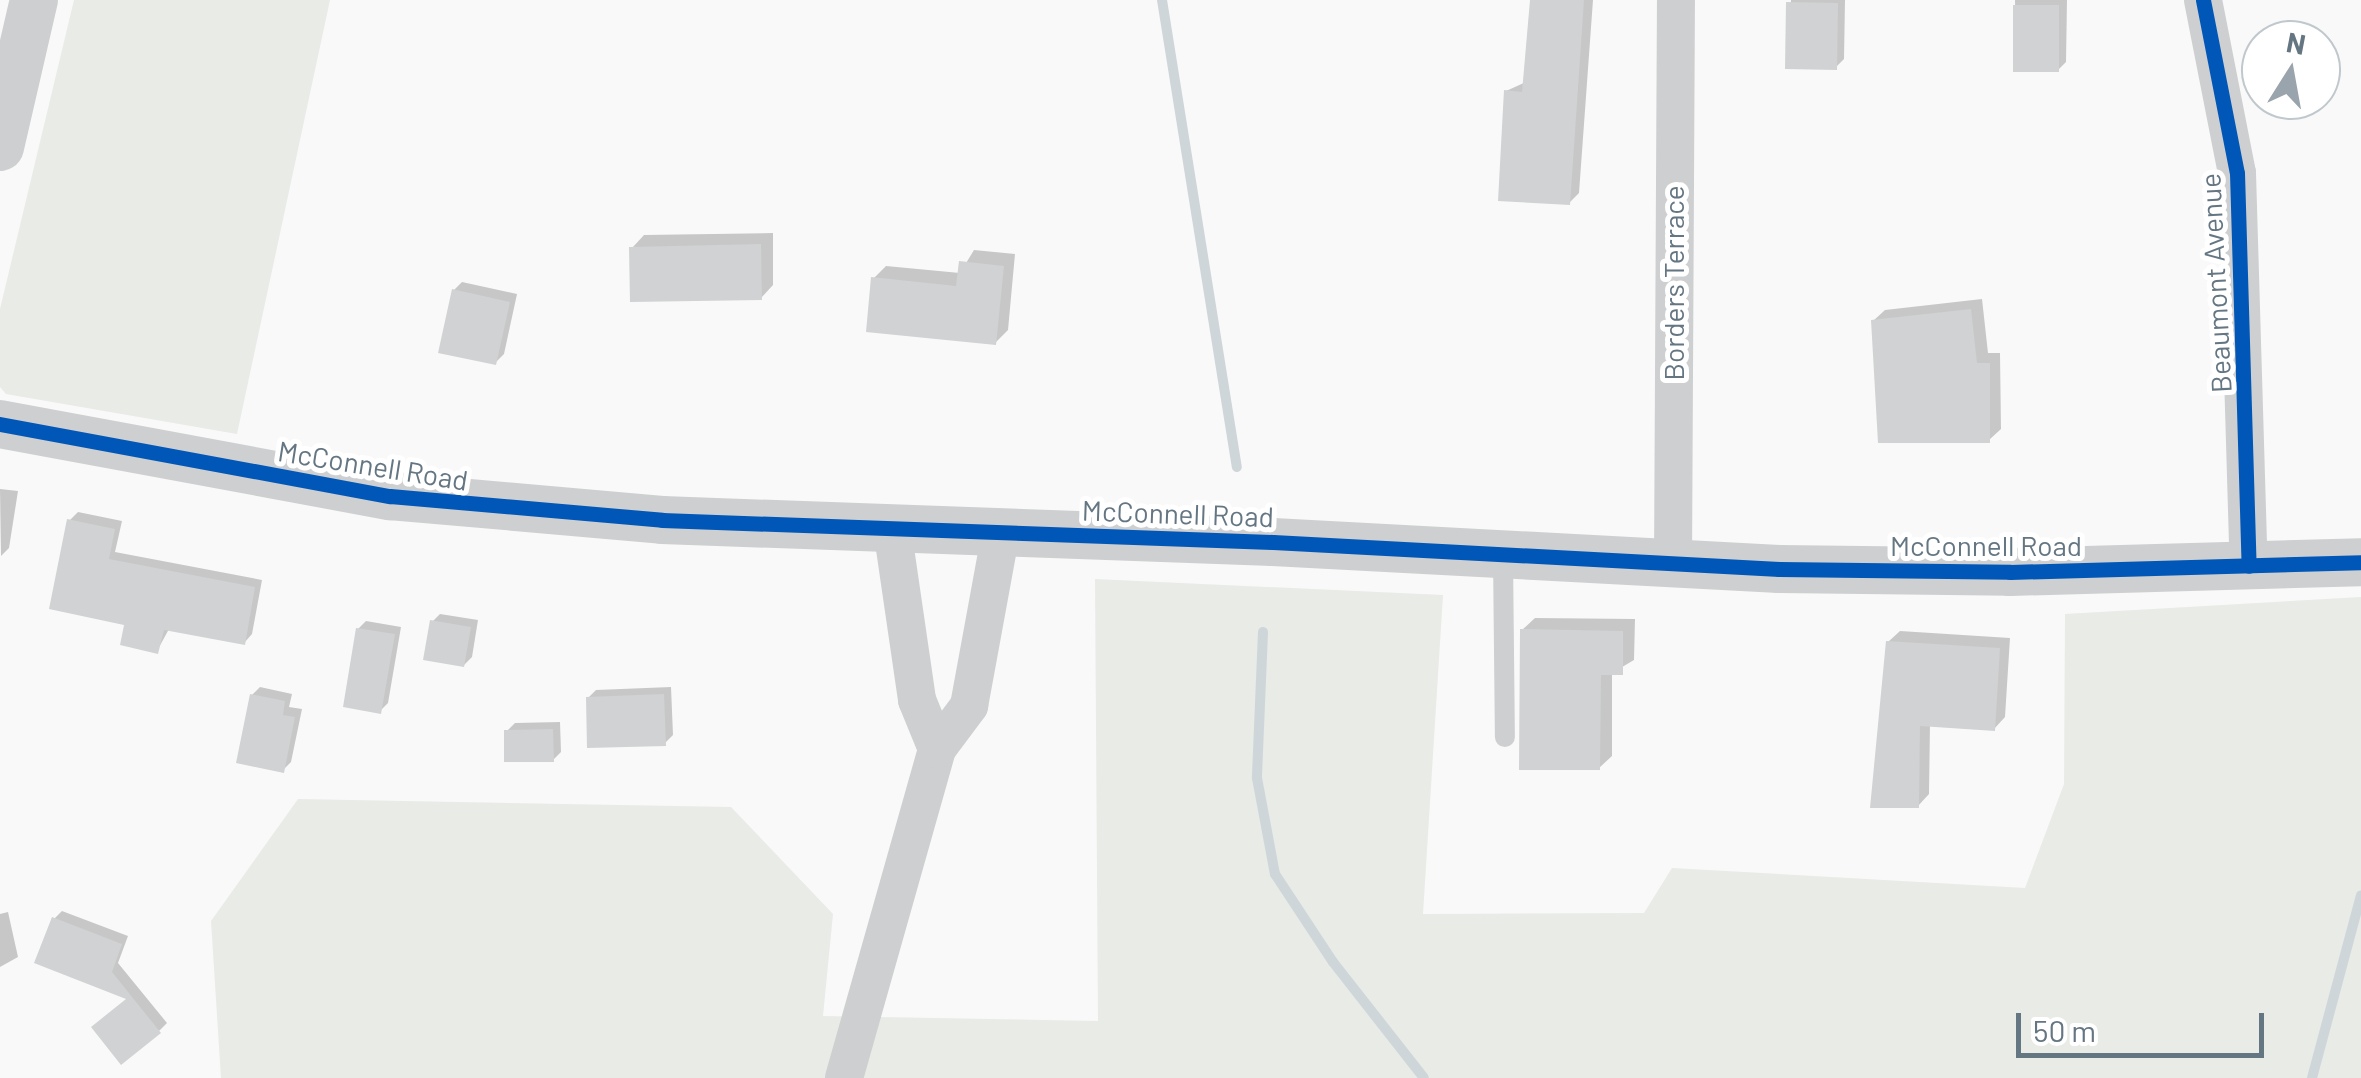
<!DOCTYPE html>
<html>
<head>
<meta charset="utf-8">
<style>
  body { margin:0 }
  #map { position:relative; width:2361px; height:1078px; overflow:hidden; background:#f9f9f9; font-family:Barlow,sans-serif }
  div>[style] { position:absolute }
  .green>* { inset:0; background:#e8ebe6 }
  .shadow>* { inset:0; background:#0003 }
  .stream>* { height:10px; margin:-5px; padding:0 5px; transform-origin:5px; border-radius:5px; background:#ced6d9 }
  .building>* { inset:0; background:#d0d2d3 }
  .service>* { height:20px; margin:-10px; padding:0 10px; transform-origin:10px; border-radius:10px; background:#cecfd0 }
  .minor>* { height:38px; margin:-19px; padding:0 19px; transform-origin:19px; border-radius:19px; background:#cecfd0 }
  .tertiary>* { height:48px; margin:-24px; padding:0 24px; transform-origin:24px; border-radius:24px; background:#cecfd0 }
  .cycleway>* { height:15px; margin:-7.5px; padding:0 7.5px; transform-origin:7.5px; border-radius:7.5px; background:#0057b8 }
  span { translate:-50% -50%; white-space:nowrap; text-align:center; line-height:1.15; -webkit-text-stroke:10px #fff; paint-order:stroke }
  .street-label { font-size:28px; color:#657683 }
  .north { position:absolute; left:2241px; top:20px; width:100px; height:100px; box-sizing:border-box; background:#fff; border:2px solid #c1c8cd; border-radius:50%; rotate:11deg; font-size:28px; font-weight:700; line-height:40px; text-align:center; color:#657683 }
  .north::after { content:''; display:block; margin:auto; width:35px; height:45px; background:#99a4ac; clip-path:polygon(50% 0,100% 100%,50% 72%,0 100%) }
  .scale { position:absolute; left:2016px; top:1013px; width:248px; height:45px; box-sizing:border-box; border:5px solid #657683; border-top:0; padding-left:12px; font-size:30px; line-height:35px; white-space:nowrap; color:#657683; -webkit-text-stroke:8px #fff; paint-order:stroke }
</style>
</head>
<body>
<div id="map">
  <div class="green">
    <div style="clip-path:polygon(74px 0,330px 0,237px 434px,6px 394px,0 387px,0 309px)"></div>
    <div style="clip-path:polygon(1095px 579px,1443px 595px,1423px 914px,1644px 913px,1672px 868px,2025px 888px,2064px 784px,2065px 614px,2361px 597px,2361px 1078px,221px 1078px,211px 921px,298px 799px,731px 807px,833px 914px,823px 1016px,1098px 1021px)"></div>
  </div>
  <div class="shadow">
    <div style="clip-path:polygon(1532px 0,1593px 0,1579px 193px,1569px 203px,1506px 91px,1526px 82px)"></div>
    <div style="clip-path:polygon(1791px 0,1845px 0,1844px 59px,1836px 67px,1788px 67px)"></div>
    <div style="clip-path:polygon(2015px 0,2067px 0,2066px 62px,2058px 70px,2016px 70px)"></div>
    <div style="clip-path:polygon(773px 233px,773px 285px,761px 298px,632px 248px,644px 235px)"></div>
    <div style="clip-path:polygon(974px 250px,1015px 254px,1008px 330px,995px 343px,874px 278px,886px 266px,960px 273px)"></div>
    <div style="clip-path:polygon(462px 282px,517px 294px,504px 354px,496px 362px,454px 290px)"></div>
    <div style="clip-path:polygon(1982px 299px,1988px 353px,2000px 353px,2001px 429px,1989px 440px,1873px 321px,1885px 310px)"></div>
    <div style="clip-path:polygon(0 489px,18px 491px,9px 548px,1px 556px)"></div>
    <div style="clip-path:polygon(78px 512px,122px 521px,115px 552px,262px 580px,252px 634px,244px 643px,169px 629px,157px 651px,127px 623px,70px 520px)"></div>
    <div style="clip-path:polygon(440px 614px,478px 620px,472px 657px,464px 665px,432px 622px)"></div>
    <div style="clip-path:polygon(1535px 618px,1635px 619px,1634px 660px,1612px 673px,1612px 756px,1599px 768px,1522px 630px)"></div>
    <div style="clip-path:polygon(366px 621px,401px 627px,388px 703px,380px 711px,358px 629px)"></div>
    <div style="clip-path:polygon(1900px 631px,2010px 638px,2005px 717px,1994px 729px,1930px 724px,1929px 794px,1918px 806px,1888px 642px)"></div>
    <div style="clip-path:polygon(260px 687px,292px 694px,289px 707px,302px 709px,291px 762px,283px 770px,252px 695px)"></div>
    <div style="clip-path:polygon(671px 687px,673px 735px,665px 743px,588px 698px,596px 690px)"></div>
    <div style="clip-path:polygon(560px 722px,561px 752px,553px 760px,507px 731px,515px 723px)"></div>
    <div style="clip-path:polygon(62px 911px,128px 936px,118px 963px,167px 1023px,159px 1031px,54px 919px)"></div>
    <div style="clip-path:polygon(8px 912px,18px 957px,0 967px,0 914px)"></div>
  </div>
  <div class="stream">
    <div style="left:1162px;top:0;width:473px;rotate:80.9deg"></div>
    <div style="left:1263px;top:632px;width:146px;rotate:92.4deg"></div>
    <div style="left:1257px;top:778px;width:98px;rotate:79.4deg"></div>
    <div style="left:1275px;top:874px;width:105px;rotate:56.6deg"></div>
    <div style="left:1333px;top:962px;width:147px;rotate:51.9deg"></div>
    <div style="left:2312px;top:1078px;width:189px;rotate:-75deg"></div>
  </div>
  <div class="building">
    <div style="clip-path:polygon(1530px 0,1584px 0,1570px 205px,1498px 201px,1504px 90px,1522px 92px)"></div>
    <div style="clip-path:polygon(1786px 2px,1838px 3px,1837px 70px,1785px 69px)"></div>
    <div style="clip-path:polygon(2013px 5px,2059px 5px,2059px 72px,2013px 72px)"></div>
    <div style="clip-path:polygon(761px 244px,762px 300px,630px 302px,629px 247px)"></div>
    <div style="clip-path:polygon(959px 261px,1004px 266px,996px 345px,866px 332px,871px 277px,956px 286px)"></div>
    <div style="clip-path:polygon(452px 289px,510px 302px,496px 365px,438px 353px)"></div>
    <div style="clip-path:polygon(1971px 309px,1977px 363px,1990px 363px,1990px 443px,1878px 443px,1871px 320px)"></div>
    <div style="clip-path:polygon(67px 519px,115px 529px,109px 559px,255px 587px,245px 645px,164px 630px,158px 654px,120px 645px,124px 625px,49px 609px)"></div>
    <div style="clip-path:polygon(430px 620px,471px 627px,464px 667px,423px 660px)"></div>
    <div style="clip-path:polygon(356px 628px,395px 634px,381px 714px,343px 707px)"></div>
    <div style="clip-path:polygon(1520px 629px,1623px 631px,1623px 675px,1601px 675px,1600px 770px,1519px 770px)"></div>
    <div style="clip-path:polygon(1886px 641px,2000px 648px,1995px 731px,1920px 726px,1919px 808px,1870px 808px)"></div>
    <div style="clip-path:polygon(250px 694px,285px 701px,283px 715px,295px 717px,284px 773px,236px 763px)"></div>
    <div style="clip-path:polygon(664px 694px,666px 746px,587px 748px,586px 697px)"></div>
    <div style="clip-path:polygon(553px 729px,554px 762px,504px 762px,504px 730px)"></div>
    <div style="clip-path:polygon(52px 917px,122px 944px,112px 972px,161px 1033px,121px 1065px,91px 1027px,126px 999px,34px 963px)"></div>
  </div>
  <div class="service">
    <div style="left:1503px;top:556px;width:181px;rotate:89.4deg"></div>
  </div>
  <div class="minor">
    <div style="left:2203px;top:0;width:176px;rotate:78.9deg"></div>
    <div style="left:2237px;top:173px;width:393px;rotate:88.3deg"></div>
    <div style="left:892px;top:528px;width:174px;rotate:81.7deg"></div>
    <div style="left:917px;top:700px;width:53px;rotate:67.8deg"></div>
    <div style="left:1673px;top:565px;width:565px;rotate:-89.7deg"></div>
    <div style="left:844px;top:1078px;width:342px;rotate:-74.2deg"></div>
    <div style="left:937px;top:749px;width:54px;rotate:-53.3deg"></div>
    <div style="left:969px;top:706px;width:178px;rotate:-79.6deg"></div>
  </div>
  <div class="tertiary">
    <div style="left:0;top:147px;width:151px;rotate:-77deg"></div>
    <div style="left:0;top:424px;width:397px;rotate:10.5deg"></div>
    <div style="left:390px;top:496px;width:273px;rotate:5deg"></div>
    <div style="left:662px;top:520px;width:611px;rotate:2.06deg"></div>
    <div style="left:1273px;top:542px;width:507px;rotate:3.05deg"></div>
    <div style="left:1779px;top:569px;width:231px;rotate:0.7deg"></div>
    <div style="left:2010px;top:572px;width:351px;rotate:-1.6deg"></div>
  </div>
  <div class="cycleway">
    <div style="left:2203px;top:0;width:176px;rotate:78.9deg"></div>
    <div style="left:2237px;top:173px;width:393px;rotate:88.3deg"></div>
    <div style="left:0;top:424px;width:397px;rotate:10.5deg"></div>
    <div style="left:390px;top:496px;width:273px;rotate:5deg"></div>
    <div style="left:662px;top:520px;width:611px;rotate:2.06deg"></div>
    <div style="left:1273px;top:542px;width:507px;rotate:3.05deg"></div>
    <div style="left:1779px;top:569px;width:231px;rotate:0.7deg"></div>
    <div style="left:2010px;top:572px;width:351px;rotate:-1.6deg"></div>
  </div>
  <div class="street-label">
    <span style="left:1673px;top:283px;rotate:-90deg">Borders Terrace</span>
    <span style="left:2215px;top:283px;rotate:-93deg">Beaumont Avenue</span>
    <span style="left:373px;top:465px;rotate:9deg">McConnell Road</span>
    <span style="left:1178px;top:513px;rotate:2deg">McConnell Road</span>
    <span style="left:1986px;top:545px">McConnell Road</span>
  </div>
  <div class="north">N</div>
  <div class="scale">50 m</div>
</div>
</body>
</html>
